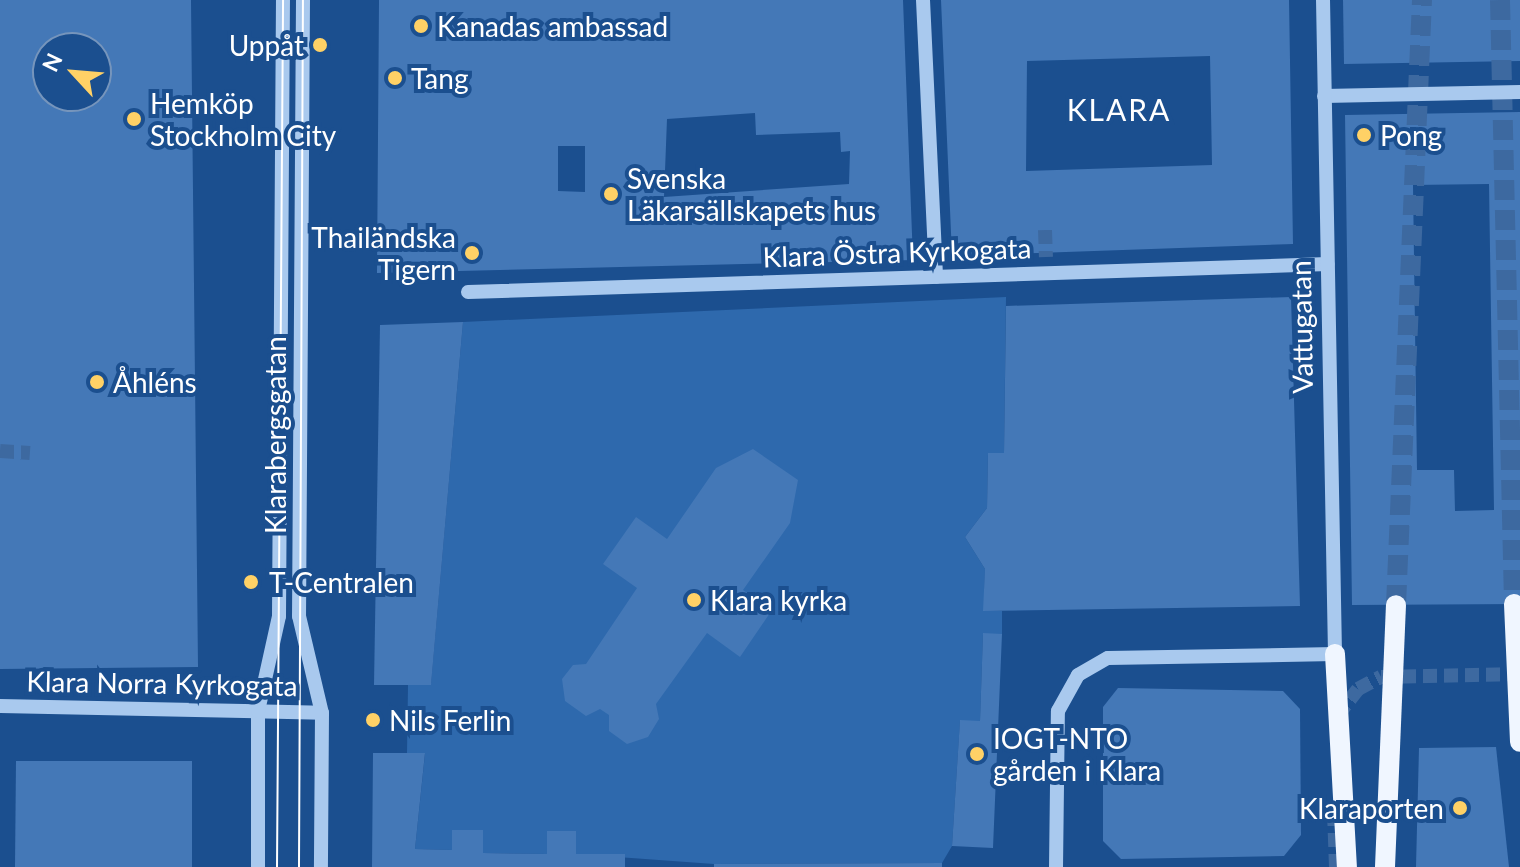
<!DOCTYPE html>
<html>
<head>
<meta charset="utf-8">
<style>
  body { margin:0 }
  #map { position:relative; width:1520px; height:867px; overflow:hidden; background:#1b4f8f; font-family:Lato,sans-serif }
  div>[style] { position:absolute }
  .green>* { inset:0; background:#2e69ad }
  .building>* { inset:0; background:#4478b7 }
  .minor-tunnel>* { height:14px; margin-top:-7px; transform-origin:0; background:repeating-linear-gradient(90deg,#3d69a0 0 14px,transparent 0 21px) }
  .major-tunnel>* { height:20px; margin-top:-10px; transform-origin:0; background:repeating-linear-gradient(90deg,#3d69a0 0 20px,transparent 0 30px) }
  .minor>* { height:14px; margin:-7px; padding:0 7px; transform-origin:7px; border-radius:7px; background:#a9c9ee }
  .major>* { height:20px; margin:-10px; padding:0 10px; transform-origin:10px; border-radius:10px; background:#f0f6ff }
  .tram>* { height:2px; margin:-1px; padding:0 1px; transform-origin:1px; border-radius:1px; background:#fff }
  .dots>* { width:22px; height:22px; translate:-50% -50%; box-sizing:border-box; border:4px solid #1b4f8f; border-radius:50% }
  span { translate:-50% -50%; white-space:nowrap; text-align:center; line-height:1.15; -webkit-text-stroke:8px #1b4f8f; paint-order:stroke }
  .poi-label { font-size:28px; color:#fff }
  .left { translate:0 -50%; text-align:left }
  .right { translate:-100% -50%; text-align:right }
  .street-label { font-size:28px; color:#fff }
  .neighbourhood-label { font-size:30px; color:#fff; letter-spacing:2px }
  .north { position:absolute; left:32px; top:32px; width:80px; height:80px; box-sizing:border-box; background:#1b4f8f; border:2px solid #7695bc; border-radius:50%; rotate:296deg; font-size:22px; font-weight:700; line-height:32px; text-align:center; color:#fff }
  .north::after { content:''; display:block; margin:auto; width:28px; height:36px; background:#ffd166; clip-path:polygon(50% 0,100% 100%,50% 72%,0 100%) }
</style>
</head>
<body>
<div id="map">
  <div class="green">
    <div style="clip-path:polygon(1006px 297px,1004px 453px,988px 453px,987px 508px,965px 537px,985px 569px,984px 610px,1002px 611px,1002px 634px,983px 634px,980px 721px,960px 721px,952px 846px,942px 863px,714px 864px,576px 854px,576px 831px,548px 831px,547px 854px,483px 853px,483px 830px,452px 830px,452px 850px,415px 849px,425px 754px,407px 753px,408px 685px,431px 684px,463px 322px)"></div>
  </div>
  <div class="building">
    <div style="clip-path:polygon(evenodd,0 0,191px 0,198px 667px,0 669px,0 0,48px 48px,96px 48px,96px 96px,48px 96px,48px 48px)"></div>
    <div style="clip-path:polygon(evenodd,379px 0,903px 0,913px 260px,377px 273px,379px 0,755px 113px,756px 135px,840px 132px,841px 152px,850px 151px,849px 184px,664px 197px,667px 119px,755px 113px,379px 0,558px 146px,585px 146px,585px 192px,558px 191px,558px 146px)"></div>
    <div style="clip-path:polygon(evenodd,941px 0,1289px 0,1293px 244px,952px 256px,941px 0,1210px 56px,1212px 165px,1026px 171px,1027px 61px,1210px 56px)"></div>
    <div style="clip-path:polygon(1343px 0,1520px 0,1520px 61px,1344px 64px)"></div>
    <div style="clip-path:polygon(evenodd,1520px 112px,1520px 604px,1352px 605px,1345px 115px,1520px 112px,1489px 184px,1494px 510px,1455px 511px,1454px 470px,1417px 470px,1413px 185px,1489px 184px)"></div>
    <div style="clip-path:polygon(1291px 297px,1300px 606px,983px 611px,985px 569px,965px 537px,987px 508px,988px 453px,1004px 453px,1006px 306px)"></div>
    <div style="clip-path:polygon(463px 322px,431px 685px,374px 685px,380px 325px)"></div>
    <div style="clip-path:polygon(753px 449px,798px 480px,790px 523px,743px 590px,772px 610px,740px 657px,707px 633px,656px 704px,659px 719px,648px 737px,627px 744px,609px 731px,609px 715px,600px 709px,586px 716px,565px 701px,562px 679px,573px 665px,586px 664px,637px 588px,603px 564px,636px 517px,667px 539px,716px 468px)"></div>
    <div style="clip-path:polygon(983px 633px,1002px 634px,993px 848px,952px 846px,960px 720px,980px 721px)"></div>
    <div style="clip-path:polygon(1118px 688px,1283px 691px,1300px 709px,1301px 835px,1284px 856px,1121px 859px,1103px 841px,1103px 707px)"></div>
    <div style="clip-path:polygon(1496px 747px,1509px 867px,1416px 867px,1419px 748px)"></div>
    <div style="clip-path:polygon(373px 753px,425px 753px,415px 849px,452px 850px,452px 830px,483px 830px,483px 853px,547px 854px,547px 831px,576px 831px,576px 854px,625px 854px,625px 867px,372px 867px)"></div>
    <div style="clip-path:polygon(16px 761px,192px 761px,192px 867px,15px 867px)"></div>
    <div style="clip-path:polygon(942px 863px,942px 867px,714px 867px,714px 864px)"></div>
  </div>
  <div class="minor-tunnel">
    <div style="left:1045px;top:230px;width:27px;rotate:88deg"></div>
    <div style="left:0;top:451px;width:30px;rotate:4deg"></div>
    <div style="left:1337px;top:716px;width:34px;rotate:-52deg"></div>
    <div style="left:1358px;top:689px;width:26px;rotate:-28deg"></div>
    <div style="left:1381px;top:677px;width:139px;rotate:-1.2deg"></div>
    <div style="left:1334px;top:812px;width:55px;rotate:87.9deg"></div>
  </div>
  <div class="major-tunnel">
    <div style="left:1500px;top:0;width:604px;rotate:88.67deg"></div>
    <div style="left:1396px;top:605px;width:606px;rotate:-87.54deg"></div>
  </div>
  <div class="minor">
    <div style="left:303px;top:0;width:616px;rotate:90.37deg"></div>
    <div style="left:299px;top:616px;width:100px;rotate:76.7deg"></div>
    <div style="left:322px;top:713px;width:154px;rotate:90.4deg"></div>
    <div style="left:923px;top:0;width:277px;rotate:87.3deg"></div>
    <div style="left:1324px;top:96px;width:196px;rotate:-1.2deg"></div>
    <div style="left:468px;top:292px;width:860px;rotate:-1.86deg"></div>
    <div style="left:0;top:706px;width:322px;rotate:1.2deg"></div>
    <div style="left:258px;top:867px;width:156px;rotate:-90deg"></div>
    <div style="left:258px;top:711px;width:97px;rotate:-77.5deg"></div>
    <div style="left:279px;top:616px;width:616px;rotate:-89.63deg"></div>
    <div style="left:1056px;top:867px;width:156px;rotate:-89.3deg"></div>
    <div style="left:1058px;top:711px;width:41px;rotate:-60.9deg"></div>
    <div style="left:1078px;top:675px;width:34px;rotate:-30deg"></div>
    <div style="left:1108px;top:658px;width:227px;rotate:-1deg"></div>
    <div style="left:1335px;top:654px;width:654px;rotate:-91.05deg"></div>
  </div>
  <div class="major">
    <div style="left:1514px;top:604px;width:138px;rotate:87.5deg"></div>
    <div style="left:1335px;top:654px;width:213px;rotate:86.8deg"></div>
    <div style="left:1385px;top:867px;width:262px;rotate:-87.6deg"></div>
  </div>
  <div class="tram">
    <div style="left:277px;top:867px;width:867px;rotate:-89.6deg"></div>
    <div style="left:299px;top:867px;width:867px;rotate:-89.74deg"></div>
  </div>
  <div class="dots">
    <div style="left:421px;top:26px;background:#ffd166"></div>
    <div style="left:320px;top:45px;background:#ffd166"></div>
    <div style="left:395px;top:78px;background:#ffd166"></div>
    <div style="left:134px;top:119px;background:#ffd166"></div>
    <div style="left:1364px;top:135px;background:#ffd166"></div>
    <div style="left:611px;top:194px;background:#ffd166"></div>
    <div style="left:472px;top:253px;background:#ffd166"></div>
    <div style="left:97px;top:382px;background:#ffd166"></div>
    <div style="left:251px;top:582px;background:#ffd166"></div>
    <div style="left:694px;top:600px;background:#ffd166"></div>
    <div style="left:373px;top:720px;background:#ffd166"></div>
    <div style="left:977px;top:754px;background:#ffd166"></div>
    <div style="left:1460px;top:808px;background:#ffd166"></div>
  </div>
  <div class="poi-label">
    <span class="left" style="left:437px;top:26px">Kanadas ambassad</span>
    <span class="right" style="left:304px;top:45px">Uppåt</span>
    <span class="left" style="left:411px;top:78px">Tang</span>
    <span class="left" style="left:150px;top:119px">Hemköp<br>Stockholm City</span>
    <span class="left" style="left:1380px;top:135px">Pong</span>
    <span class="left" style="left:627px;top:194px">Svenska<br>Läkarsällskapets hus</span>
    <span class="right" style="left:456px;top:253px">Thailändska<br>Tigern</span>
    <span class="left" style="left:113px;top:382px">Åhléns</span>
    <span class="left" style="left:269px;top:582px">T-Centralen</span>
    <span class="left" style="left:710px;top:600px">Klara kyrka</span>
    <span class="left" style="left:389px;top:720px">Nils Ferlin</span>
    <span class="left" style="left:993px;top:754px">IOGT-NTO<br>gården i Klara</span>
    <span class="right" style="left:1444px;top:808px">Klaraporten</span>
  </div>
  <div class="street-label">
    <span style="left:897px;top:252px;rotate:-2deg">Klara Östra Kyrkogata</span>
    <span style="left:1301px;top:327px;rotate:-91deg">Vattugatan</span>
    <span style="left:275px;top:435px;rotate:-90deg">Klarabergsgatan</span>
    <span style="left:162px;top:683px;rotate:1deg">Klara Norra Kyrkogata</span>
  </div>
  <div class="neighbourhood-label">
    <span style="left:1119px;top:109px">KLARA</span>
  </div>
  <div class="north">N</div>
</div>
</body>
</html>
